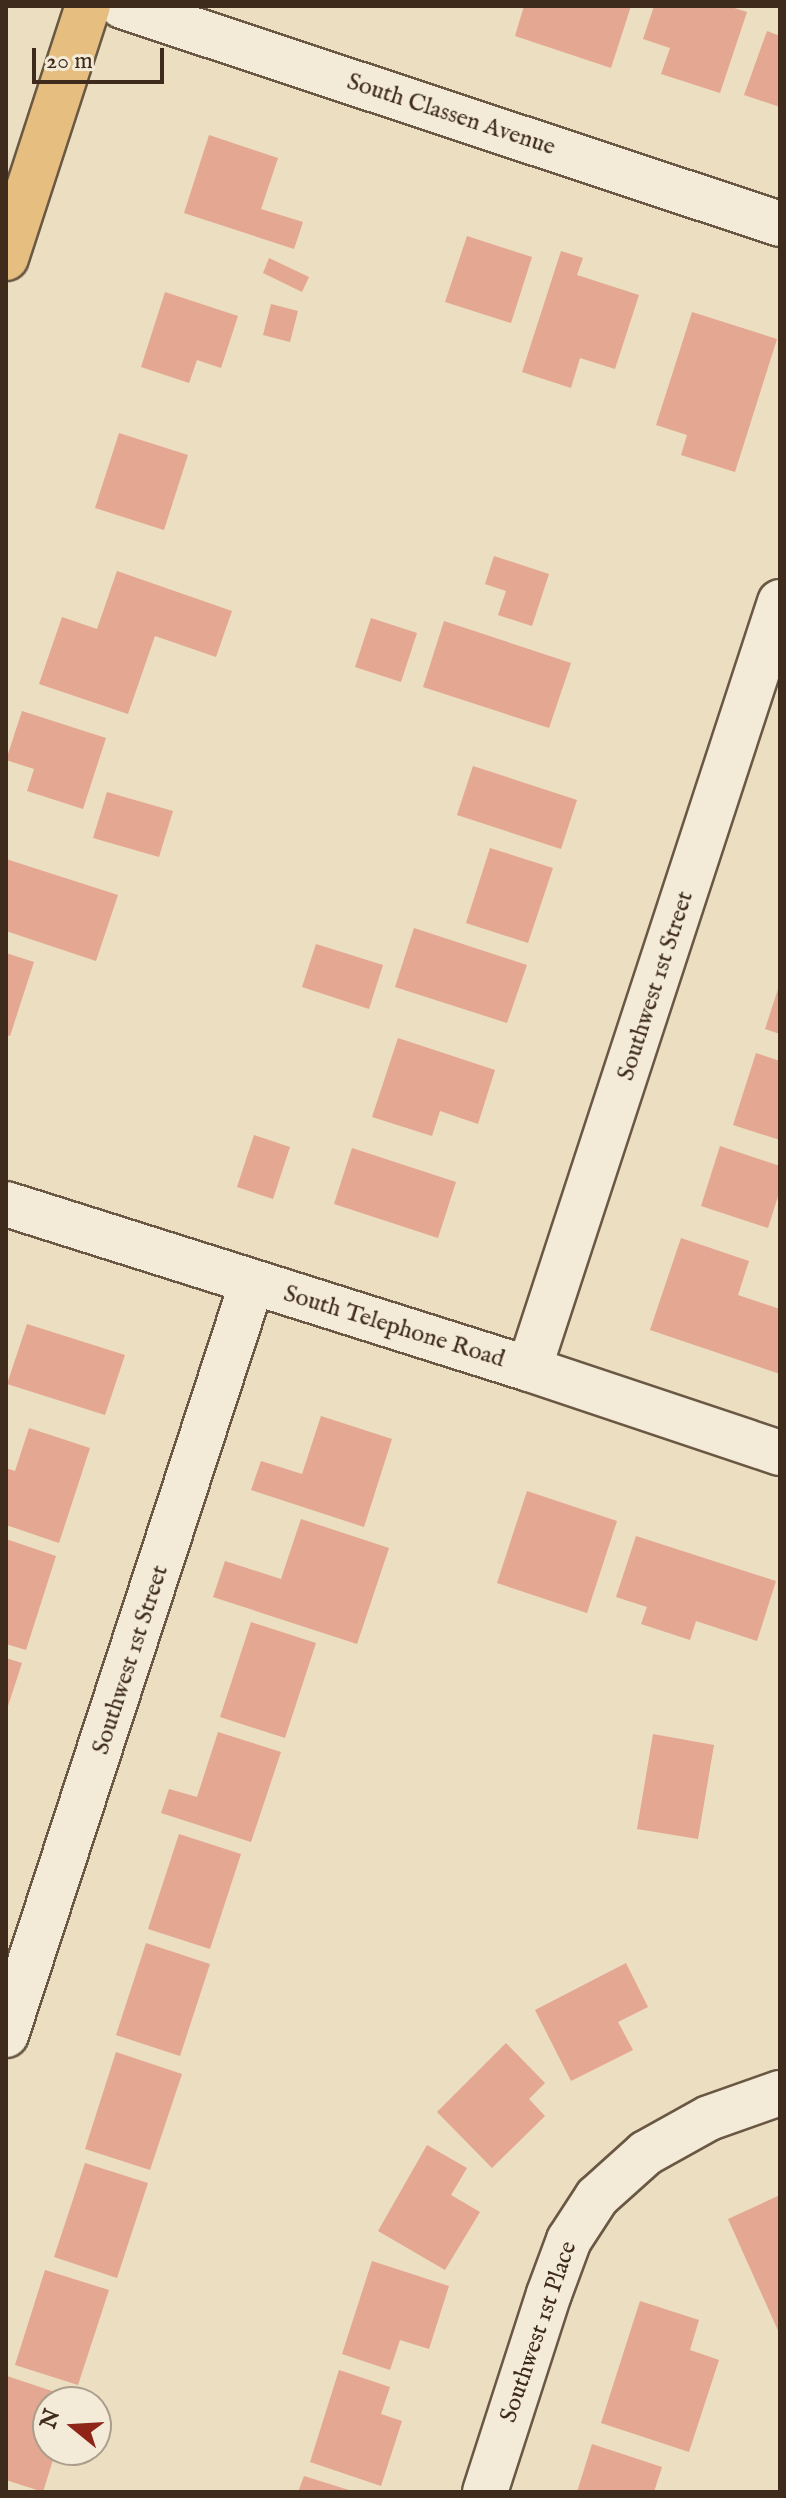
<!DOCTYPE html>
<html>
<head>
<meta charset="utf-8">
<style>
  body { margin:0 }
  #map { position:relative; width:786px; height:2498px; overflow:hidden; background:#ecdec1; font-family:"IM FELL English",serif }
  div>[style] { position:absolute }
  .building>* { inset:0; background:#e3a792 }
  .roads { filter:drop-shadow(2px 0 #6a5844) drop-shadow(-2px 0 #6a5844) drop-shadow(0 2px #6a5844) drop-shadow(0 -2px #6a5844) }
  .minor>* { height:44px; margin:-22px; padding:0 22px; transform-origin:22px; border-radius:22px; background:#f3ead7 }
  .major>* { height:44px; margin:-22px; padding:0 22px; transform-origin:22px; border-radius:22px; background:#e6bf80 }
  span { translate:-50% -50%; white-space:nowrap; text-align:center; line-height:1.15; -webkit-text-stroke:7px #f3ead7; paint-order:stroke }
  .street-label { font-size:24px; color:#3f2b1b }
  .frame { position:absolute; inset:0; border:8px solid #3f2b1b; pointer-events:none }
  .north { position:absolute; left:32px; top:2386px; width:80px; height:80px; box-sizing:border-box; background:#f3ead7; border:2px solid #ab9e8c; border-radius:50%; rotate:288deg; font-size:22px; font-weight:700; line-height:32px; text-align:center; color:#3f2b1b }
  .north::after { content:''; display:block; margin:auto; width:28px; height:36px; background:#8f2418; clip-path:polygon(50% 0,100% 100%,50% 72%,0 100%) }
  .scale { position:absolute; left:32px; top:48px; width:132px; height:36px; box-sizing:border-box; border:4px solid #3f2b1b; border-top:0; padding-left:10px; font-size:24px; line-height:28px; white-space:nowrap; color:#3f2b1b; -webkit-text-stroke:6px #f3ead7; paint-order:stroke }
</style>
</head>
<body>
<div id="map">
  <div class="building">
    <div style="clip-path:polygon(524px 6px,631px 6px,611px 68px,515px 36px)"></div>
    <div style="clip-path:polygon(654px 6px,728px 6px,747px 12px,720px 93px,661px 74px,670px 48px,643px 39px)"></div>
    <div style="clip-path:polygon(767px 31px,780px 36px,780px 107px,744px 95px)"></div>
    <div style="clip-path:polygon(209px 135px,278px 158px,261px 209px,303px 222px,294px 249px,184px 213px)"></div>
    <div style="clip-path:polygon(467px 236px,532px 257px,511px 323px,445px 302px)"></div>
    <div style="clip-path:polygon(561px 251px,583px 258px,577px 275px,639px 295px,615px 369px,580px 358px,571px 388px,522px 372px)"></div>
    <div style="clip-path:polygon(269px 258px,309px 277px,302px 292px,263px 273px)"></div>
    <div style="clip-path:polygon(165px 292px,238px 316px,221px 368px,197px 360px,189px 383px,141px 367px)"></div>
    <div style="clip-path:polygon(271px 304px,298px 311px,290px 342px,263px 335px)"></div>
    <div style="clip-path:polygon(692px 312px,777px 339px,735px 472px,681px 455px,687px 435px,656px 425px)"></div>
    <div style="clip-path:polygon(119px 433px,188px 455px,164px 530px,95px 508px)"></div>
    <div style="clip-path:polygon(494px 556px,549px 574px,532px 626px,498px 615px,506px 591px,485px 584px)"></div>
    <div style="clip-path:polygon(117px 571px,232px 611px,216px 657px,155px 636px,128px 714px,39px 684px,62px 617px,97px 629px)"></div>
    <div style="clip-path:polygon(371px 618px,417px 633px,401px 682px,355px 667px)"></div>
    <div style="clip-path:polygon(444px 621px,571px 663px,549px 728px,423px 687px)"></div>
    <div style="clip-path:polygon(22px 711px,106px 738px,83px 809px,27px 791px,34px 769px,6px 760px)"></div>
    <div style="clip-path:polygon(473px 766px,577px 800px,561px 849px,457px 815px)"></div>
    <div style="clip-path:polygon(107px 792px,173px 811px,159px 857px,93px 838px)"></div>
    <div style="clip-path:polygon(490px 848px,553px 868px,528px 943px,466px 923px)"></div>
    <div style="clip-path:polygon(6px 859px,118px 895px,96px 961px,6px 931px)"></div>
    <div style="clip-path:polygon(414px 928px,527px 965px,507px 1023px,395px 987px)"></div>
    <div style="clip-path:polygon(316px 944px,383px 965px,369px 1009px,302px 987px)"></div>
    <div style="clip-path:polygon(6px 953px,34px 962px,10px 1036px,6px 1035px)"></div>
    <div style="clip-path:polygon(779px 986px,780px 986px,780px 1034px,765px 1029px)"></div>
    <div style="clip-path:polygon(398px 1038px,495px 1070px,478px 1124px,440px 1111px,432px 1136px,372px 1117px)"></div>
    <div style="clip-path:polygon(756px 1053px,780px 1061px,780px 1140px,733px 1125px)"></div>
    <div style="clip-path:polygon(254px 1135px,290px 1147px,273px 1199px,237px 1187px)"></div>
    <div style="clip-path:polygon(720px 1146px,780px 1166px,780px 1190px,768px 1228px,701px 1206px)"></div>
    <div style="clip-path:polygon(352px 1148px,456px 1182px,438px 1238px,334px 1204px)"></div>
    <div style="clip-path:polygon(681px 1238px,749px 1261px,738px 1295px,780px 1309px,780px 1374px,650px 1330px)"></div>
    <div style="clip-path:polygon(27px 1324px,125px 1355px,105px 1415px,7px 1384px)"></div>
    <div style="clip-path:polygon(321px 1416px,392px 1439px,364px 1527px,251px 1490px,261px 1461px,302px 1474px)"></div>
    <div style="clip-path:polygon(29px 1428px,90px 1448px,59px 1543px,6px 1525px,6px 1468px,15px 1471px)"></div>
    <div style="clip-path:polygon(527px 1491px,617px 1521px,587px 1613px,497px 1583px)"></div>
    <div style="clip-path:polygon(301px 1519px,389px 1548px,357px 1644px,213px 1597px,225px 1561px,281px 1579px)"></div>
    <div style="clip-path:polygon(636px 1536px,776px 1581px,757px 1641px,696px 1621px,690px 1640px,641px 1624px,647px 1607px,616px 1597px)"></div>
    <div style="clip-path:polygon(6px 1539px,56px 1556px,26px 1650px,6px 1644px)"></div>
    <div style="clip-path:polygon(251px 1622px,316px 1643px,285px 1738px,220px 1717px)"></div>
    <div style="clip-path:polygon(6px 1658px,22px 1663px,7px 1709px,6px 1709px)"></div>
    <div style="clip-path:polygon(218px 1732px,281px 1752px,251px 1842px,161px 1813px,169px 1789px,197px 1797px)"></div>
    <div style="clip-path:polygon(653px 1734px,714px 1745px,698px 1839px,637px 1829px)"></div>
    <div style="clip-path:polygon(179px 1834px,241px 1854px,210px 1949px,148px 1929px)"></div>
    <div style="clip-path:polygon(146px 1943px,210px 1964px,180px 2056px,116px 2035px)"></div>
    <div style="clip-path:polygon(626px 1963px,648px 2007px,618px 2022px,633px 2050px,571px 2081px,535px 2010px)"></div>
    <div style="clip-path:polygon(506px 2043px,545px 2083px,529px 2099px,545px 2116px,492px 2168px,437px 2112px)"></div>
    <div style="clip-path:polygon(116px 2052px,182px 2074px,150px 2170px,85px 2149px)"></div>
    <div style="clip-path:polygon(427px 2145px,467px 2168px,451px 2195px,480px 2212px,445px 2270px,378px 2231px)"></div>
    <div style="clip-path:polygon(85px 2163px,148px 2183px,117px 2278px,54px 2257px)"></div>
    <div style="clip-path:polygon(780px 2195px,780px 2335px,728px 2219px)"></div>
    <div style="clip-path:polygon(372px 2261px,449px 2286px,429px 2349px,400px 2340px,390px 2370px,342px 2354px)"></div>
    <div style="clip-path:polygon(45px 2270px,109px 2290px,78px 2385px,15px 2365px)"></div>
    <div style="clip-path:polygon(640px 2301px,699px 2320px,690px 2350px,719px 2360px,689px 2452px,601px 2423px)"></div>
    <div style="clip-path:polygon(339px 2370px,390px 2387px,381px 2414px,402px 2421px,381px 2486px,310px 2462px)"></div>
    <div style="clip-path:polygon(7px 2376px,73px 2398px,72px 2402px,48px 2402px,48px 2450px,56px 2450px,43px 2492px,6px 2480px)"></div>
    <div style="clip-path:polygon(592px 2444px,662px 2467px,654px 2492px,577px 2492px)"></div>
    <div style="clip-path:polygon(304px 2476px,352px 2491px,352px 2492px,298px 2492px)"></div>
  </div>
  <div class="roads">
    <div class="minor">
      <div style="left:122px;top:6px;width:693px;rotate:18.33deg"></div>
      <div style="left:6px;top:1204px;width:548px;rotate:17.51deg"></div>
      <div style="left:529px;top:1369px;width:265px;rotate:18.5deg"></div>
      <div style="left:529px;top:1369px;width:807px;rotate:-71.88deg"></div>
      <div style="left:6px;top:2035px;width:791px;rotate:-71.89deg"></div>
      <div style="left:485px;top:2492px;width:208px;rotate:-72.1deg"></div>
      <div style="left:549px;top:2294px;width:58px;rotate:-69.7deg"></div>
      <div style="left:569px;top:2240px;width:51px;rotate:-56.9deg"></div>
      <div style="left:597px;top:2197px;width:66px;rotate:-41.9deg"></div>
      <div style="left:646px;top:2153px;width:72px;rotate:-29.1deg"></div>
      <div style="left:709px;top:2118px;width:75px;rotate:-19.4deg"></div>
    </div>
    <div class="major">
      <div style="left:6px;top:258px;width:265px;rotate:-72deg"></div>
    </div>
  </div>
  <div class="street-label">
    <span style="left:451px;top:115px;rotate:18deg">South Classen Avenue</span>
    <span style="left:656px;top:986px;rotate:-72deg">Southwest 1st Street</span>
    <span style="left:394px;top:1327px;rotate:17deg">South Telephone Road</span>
    <span style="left:131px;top:1660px;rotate:-72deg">Southwest 1st Street</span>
    <span style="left:539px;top:2332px;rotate:-71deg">Southwest 1st Place</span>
  </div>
  <div class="frame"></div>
  <div class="north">N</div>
  <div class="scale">20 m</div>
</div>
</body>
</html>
